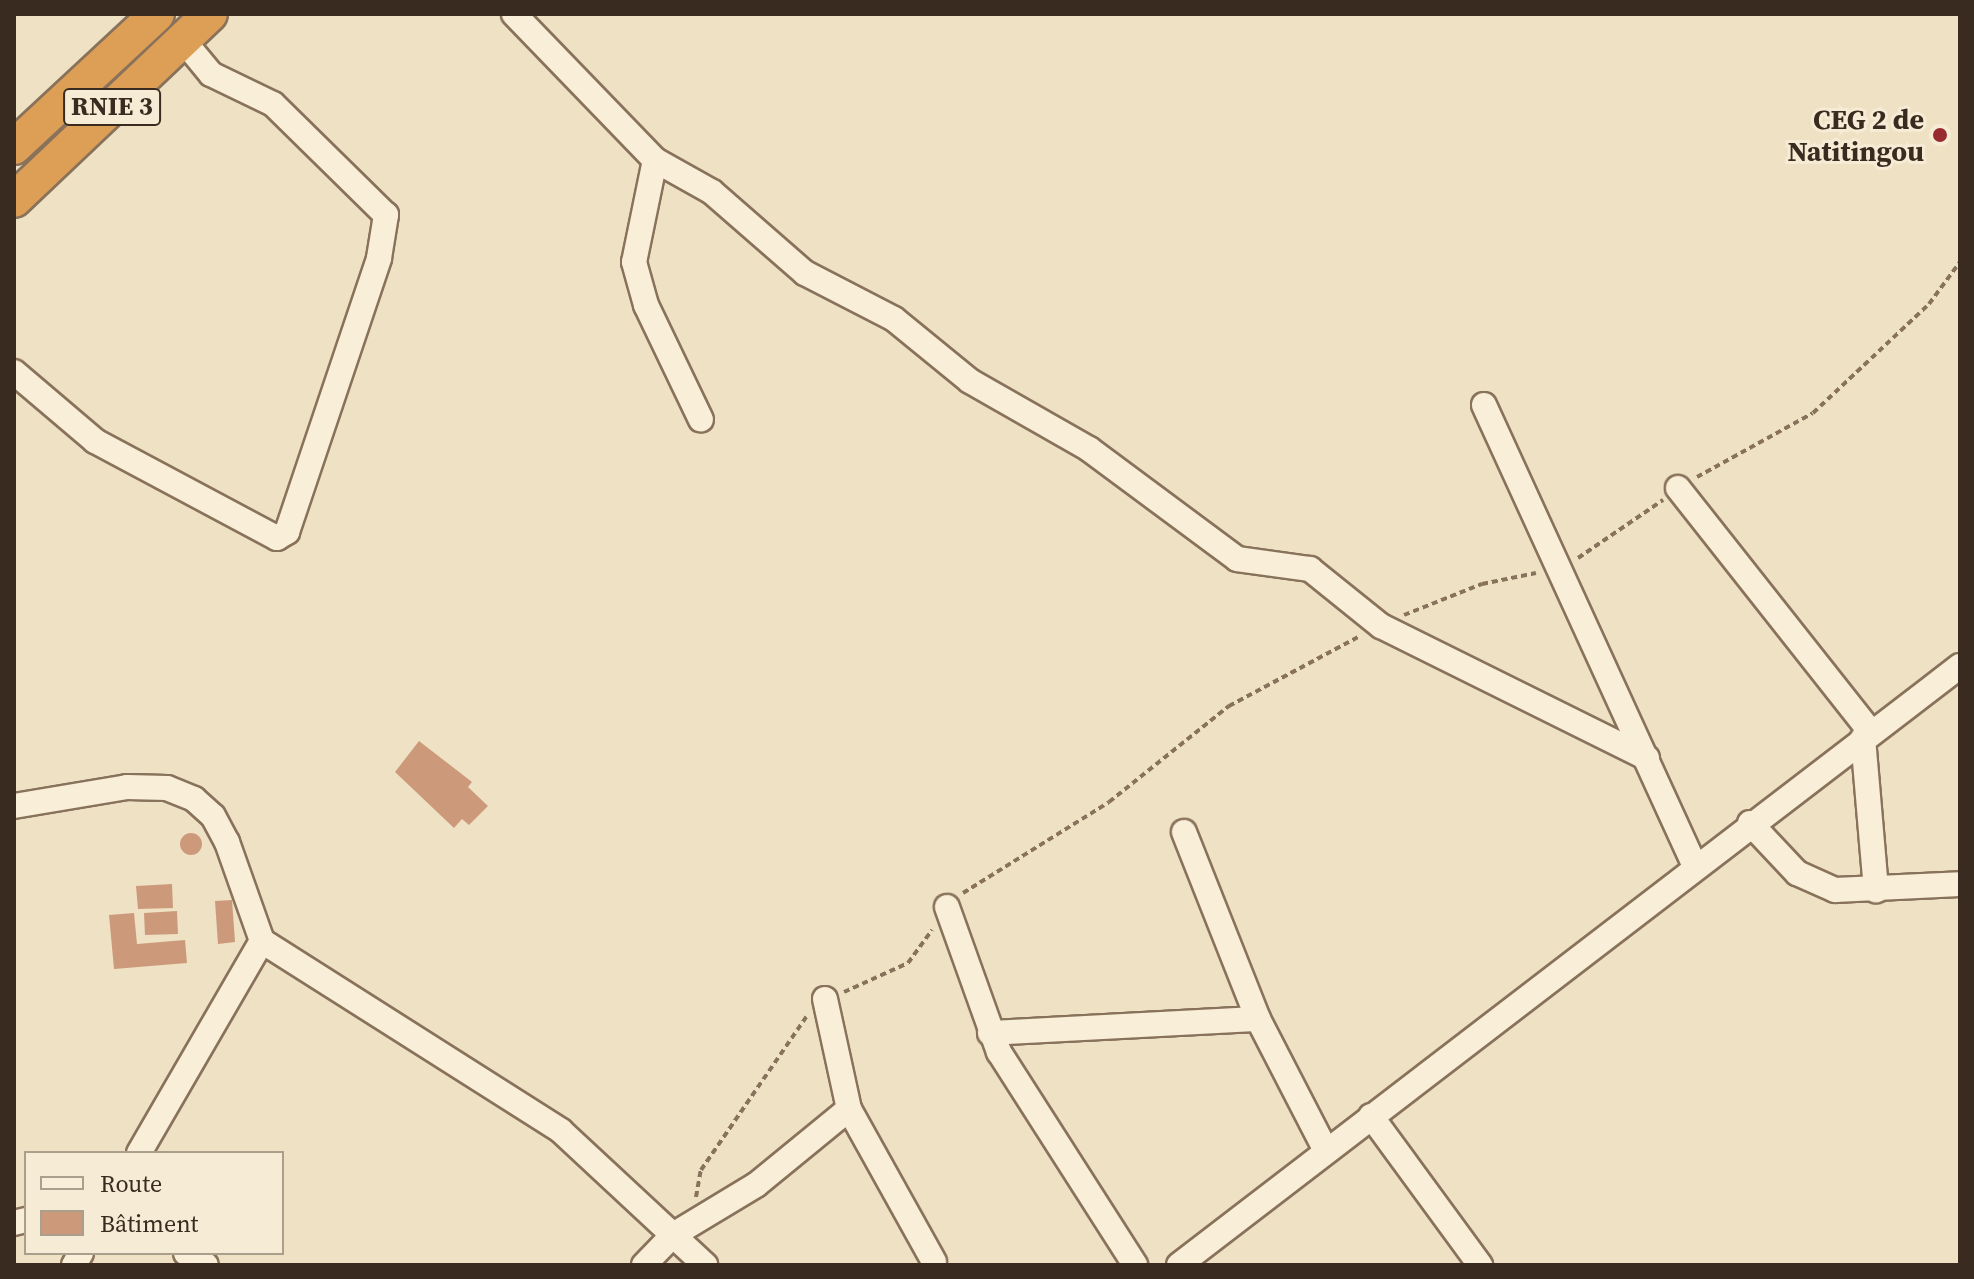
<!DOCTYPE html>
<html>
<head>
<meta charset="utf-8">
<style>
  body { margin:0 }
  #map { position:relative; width:1974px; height:1279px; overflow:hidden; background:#eee1c4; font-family:"Source Serif 4",serif }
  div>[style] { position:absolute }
  .building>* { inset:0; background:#cc9a7a }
  .round { border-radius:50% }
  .path>* { height:4px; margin-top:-2px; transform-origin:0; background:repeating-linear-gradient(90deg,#89725b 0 6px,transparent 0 10px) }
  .roads { filter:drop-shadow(2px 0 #89725b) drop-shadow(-2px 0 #89725b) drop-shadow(0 2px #89725b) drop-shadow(0 -2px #89725b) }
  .minor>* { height:24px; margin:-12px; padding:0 12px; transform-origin:12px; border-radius:12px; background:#f9eed8 }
  .highway>* { height:34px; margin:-17px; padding:0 17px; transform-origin:17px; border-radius:17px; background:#dd9e56 }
  .dots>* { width:22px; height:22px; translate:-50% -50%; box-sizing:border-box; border:4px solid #f6ebd4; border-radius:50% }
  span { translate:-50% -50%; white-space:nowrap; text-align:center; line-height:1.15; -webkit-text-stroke:6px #f6ebd4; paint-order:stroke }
  .shield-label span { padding:2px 6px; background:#f6ebd4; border:2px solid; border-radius:6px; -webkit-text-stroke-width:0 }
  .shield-label { font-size:26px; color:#392b1f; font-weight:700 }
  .poi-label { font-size:28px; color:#392b1f; font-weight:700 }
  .right { translate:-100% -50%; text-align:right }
  .frame { position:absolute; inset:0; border:16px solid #392b1f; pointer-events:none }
  .legend { position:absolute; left:24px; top:1151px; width:260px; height:104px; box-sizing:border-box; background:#f6ebd4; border:2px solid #aa9e8c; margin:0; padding:10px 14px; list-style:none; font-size:24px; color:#392b1f }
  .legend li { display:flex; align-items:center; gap:16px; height:40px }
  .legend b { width:40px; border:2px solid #aa9e8c }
</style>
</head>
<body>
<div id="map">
  <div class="building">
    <div style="clip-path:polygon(419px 741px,472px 782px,468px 787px,488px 806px,469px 825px,462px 819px,454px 828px,395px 772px)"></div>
    <div class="round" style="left:180px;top:833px;width:22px;height:22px"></div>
    <div style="clip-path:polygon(172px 884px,173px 908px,138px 909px,136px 886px)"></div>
    <div style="clip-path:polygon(232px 900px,235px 942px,218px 944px,215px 901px)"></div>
    <div style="clip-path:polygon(177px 911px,178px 934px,145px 935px,144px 913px)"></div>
    <div style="clip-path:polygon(134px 913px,137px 944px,185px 940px,187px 963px,114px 969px,109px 915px)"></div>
  </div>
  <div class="path">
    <div style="left:1697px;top:477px;width:132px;rotate:-28.9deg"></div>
    <div style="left:1813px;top:413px;width:159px;rotate:-43.2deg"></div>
    <div style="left:1929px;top:304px;width:52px;rotate:-53.6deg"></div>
    <div style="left:1578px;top:558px;width:103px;rotate:-34.3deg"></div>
    <div style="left:1404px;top:615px;width:84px;rotate:-21.7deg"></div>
    <div style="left:1482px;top:584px;width:55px;rotate:-11.5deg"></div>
    <div style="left:963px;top:893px;width:172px;rotate:-31.9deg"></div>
    <div style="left:1109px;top:802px;width:154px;rotate:-38.7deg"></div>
    <div style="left:1229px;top:706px;width:149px;rotate:-28.1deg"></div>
    <div style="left:844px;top:992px;width:70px;rotate:-24.4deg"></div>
    <div style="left:908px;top:963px;width:41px;rotate:-54deg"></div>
    <div style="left:696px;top:1197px;width:27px;rotate:-80deg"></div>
    <div style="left:701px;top:1170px;width:187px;rotate:-55.5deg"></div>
  </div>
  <div class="roads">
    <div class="minor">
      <div style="left:514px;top:14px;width:203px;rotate:46deg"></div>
      <div style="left:655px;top:160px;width:104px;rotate:101.6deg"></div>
      <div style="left:634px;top:262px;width:45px;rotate:74.4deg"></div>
      <div style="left:646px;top:305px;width:127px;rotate:64.4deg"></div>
      <div style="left:655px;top:160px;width:65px;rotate:29.3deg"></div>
      <div style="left:712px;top:192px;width:123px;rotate:41.1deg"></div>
      <div style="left:805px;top:273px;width:100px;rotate:27.3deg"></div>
      <div style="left:894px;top:319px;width:98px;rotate:39.2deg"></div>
      <div style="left:970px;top:381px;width:137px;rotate:29.7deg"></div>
      <div style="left:1089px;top:449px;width:184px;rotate:36.6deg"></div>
      <div style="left:1237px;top:559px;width:74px;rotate:7.8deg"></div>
      <div style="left:1310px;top:569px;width:91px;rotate:38.8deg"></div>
      <div style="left:1381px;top:626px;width:297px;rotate:26.4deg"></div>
      <div style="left:14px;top:372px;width:106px;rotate:40.4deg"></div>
      <div style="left:95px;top:441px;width:206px;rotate:28.1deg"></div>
      <div style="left:277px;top:538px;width:12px;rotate:-31deg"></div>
      <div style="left:287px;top:532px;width:289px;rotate:-71.4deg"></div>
      <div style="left:379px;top:258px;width:44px;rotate:-80.8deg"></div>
      <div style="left:386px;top:215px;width:158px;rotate:-135.5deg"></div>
      <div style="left:273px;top:104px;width:69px;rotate:-154.2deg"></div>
      <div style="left:211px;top:74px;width:44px;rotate:-129.5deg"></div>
      <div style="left:1484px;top:405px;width:505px;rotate:65.42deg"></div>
      <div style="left:1678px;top:488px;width:311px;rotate:51.7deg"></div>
      <div style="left:1863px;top:738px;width:153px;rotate:85.1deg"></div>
      <div style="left:14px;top:806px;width:115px;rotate:-9.5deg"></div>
      <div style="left:127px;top:787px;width:40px;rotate:1.4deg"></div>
      <div style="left:167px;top:788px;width:29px;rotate:22deg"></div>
      <div style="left:194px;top:799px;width:25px;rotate:42deg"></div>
      <div style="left:213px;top:816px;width:30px;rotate:62deg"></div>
      <div style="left:227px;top:842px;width:105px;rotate:70.5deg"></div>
      <div style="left:262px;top:941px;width:354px;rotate:32.4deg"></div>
      <div style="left:561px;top:1131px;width:197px;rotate:42.9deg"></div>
      <div style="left:1750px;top:823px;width:69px;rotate:46.8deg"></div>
      <div style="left:1797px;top:873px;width:42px;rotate:24.1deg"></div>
      <div style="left:1835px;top:890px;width:125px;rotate:-2.7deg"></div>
      <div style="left:1184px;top:832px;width:201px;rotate:68.4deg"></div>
      <div style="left:1258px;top:1019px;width:148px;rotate:62.7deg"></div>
      <div style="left:947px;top:907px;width:154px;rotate:70.3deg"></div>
      <div style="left:999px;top:1052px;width:253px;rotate:57.4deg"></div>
      <div style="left:825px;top:999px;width:113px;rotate:77.7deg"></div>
      <div style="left:990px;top:1033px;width:268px;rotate:-3deg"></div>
      <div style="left:1371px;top:1116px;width:185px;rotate:53.8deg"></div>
      <div style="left:139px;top:1153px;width:245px;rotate:-59.9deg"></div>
      <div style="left:14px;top:1223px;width:12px;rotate:-14deg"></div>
      <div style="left:186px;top:1253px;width:23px;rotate:31deg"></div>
      <div style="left:74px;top:1265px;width:14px;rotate:-60deg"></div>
      <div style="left:644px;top:1265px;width:42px;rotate:-46deg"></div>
      <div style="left:673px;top:1235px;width:97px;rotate:-31.1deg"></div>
      <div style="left:756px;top:1185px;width:120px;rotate:-39.3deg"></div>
      <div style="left:849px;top:1109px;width:175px;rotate:60.9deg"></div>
      <div style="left:1179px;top:1265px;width:984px;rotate:-37.49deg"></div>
    </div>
    <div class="highway">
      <div style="left:14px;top:147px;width:195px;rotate:-42.9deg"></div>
      <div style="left:14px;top:200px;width:270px;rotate:-43.5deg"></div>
    </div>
  </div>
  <div class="dots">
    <div style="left:1940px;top:135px;background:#982b2f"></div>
  </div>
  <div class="shield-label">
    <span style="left:112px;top:107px">RNIE 3</span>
  </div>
  <div class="poi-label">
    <span class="right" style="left:1924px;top:135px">CEG 2 de<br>Natitingou</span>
  </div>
  <div class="frame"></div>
  <ul class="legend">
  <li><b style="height:10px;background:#f9eed8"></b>Route</li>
  <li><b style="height:22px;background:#cc9a7a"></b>Bâtiment</li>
  </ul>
</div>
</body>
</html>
